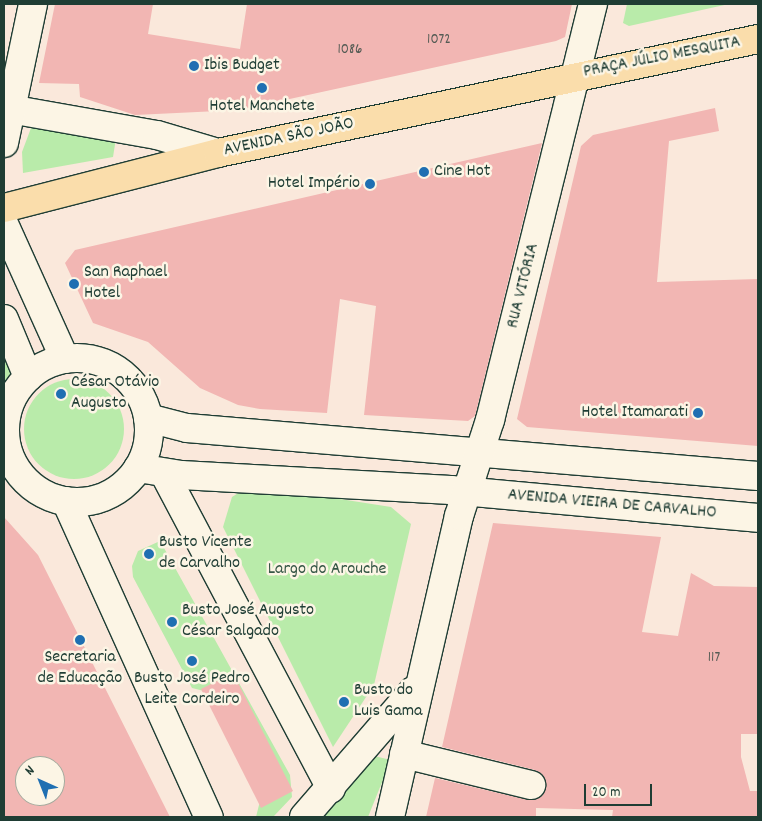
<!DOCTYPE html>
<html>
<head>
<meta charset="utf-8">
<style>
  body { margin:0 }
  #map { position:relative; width:762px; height:821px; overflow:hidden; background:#fae8db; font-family:Dekko,sans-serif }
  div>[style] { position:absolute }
  .green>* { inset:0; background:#b9ebaa }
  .round { border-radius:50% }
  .building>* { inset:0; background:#f2b6b3 }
  .roads { filter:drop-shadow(1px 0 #1f3d34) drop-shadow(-1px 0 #1f3d34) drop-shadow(0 1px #1f3d34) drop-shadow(0 -1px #1f3d34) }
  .minor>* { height:28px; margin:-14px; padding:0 14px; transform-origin:14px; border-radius:14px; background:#fcf5e5 }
  .minor>.ring { margin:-14px; padding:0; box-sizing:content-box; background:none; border:28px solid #fcf5e5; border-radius:50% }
  .major>* { height:28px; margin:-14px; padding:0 14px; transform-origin:14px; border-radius:14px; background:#faddab }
  .dots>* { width:14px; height:14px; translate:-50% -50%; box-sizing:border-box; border:2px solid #fcf5e5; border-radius:50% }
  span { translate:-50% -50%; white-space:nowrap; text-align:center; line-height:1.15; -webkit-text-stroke:5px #fcf5e5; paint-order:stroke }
  .number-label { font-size:15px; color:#545b54 }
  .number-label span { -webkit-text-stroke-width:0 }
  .street-label { font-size:18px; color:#1f3d34 }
  .poi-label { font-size:18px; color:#1f3d34 }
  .left { translate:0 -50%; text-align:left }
  .right { translate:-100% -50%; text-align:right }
  .park-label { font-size:18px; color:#365746 }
  .frame { position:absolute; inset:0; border:5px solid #1f3d34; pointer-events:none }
  .north { position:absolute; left:15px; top:756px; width:50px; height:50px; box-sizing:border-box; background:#fcf5e5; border:1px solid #a4ab9e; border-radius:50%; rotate:316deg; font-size:14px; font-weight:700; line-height:20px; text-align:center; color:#1f3d34 }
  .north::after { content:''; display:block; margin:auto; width:18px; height:22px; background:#1f6fb2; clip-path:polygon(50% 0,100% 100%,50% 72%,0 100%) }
  .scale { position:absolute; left:584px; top:784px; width:68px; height:22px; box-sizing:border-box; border:2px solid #1f3d34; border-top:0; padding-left:6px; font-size:15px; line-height:18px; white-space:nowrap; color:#1f3d34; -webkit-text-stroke:4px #fcf5e5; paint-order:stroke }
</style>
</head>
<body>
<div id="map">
  <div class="green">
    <div style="clip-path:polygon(627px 4px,729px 4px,629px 26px,623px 23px)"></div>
    <div style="clip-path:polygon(34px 120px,117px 132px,113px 157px,23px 173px,22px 152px)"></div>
    <div style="clip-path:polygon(4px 348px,20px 372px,4px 402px)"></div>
    <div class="round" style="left:24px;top:379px;width:100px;height:100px"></div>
    <div style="clip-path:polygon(251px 485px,391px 507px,411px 524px,374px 685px,333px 747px,223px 527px,232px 497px)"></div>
    <div style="clip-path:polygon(160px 541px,170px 545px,164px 548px,290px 775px,292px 797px,274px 816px,256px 817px,262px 793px,204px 691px,192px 688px,133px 577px,132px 566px,138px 551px)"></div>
    <div style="clip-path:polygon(370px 755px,391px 760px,368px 817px,321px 817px)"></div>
  </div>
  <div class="building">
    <div style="clip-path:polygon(55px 4px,153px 4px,148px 34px,240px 49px,247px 4px,572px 4px,565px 37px,556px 41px,239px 110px,135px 115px,80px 97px,79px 84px,39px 83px)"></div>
    <div style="clip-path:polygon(715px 108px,719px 131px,669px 141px,657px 282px,758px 279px,758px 446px,527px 427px,517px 419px,581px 146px,593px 135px)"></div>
    <div style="clip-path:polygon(542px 143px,475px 416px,468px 421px,364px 415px,376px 306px,340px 299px,327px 413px,260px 409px,238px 405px,200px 388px,148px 342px,93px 323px,65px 263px,75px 250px)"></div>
    <div style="clip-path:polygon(evenodd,4px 517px,38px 555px,170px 817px,4px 817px,4px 517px,25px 766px,55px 766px,55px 796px,25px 796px,25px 766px)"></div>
    <div style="clip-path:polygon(493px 523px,661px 537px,642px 632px,678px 636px,691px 573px,714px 586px,758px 587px,758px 734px,741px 734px,741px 757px,750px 791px,758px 791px,758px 817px,612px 817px,613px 810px,536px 808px,536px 817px,426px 817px,435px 778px,528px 800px,542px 796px,546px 788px,542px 774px,535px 770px,442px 747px)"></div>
    <div style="clip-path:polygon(233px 673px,293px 791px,261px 808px,201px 689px)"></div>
  </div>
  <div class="roads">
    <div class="minor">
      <div style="left:4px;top:108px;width:155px;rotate:10deg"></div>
      <div style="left:157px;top:135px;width:64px;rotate:16.4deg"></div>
      <div style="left:4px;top:143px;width:142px;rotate:-78.2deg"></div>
      <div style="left:4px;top:224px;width:148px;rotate:65.7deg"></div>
      <div style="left:4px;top:319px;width:63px;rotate:67.5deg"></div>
      <div class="ring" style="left:5px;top:358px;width:116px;height:116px"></div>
      <div style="left:148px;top:418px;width:40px;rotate:14.4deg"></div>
      <div style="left:187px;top:428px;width:573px;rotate:4.81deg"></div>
      <div style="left:138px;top:468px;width:44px;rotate:9.2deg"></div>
      <div style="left:181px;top:475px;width:270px;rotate:3.2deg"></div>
      <div style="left:451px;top:490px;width:308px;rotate:5.2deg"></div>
      <div style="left:164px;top:473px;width:357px;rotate:62.1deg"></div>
      <div style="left:66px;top:501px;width:347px;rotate:65.7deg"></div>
      <div style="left:404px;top:754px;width:131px;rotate:13.7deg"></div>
      <div style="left:304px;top:817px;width:167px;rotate:-49.1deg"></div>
      <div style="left:390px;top:817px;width:309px;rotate:-77.1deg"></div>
      <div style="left:459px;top:516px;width:101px;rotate:-72.1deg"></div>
      <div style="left:490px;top:420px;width:429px;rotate:-76.1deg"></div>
    </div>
    <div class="major">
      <div style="left:4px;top:208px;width:221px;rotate:-14.4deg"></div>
      <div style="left:218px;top:153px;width:552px;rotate:-11.92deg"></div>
    </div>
  </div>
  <div class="dots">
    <div style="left:194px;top:66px;background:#1f6fb2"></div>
    <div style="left:262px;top:88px;background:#1f6fb2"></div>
    <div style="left:424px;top:172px;background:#1f6fb2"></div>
    <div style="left:370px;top:184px;background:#1f6fb2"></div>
    <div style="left:74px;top:284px;background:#1f6fb2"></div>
    <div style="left:61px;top:394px;background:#1f6fb2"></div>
    <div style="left:698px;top:413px;background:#1f6fb2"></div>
    <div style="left:149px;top:554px;background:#1f6fb2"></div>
    <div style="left:172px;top:622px;background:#1f6fb2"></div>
    <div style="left:80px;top:640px;background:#1f6fb2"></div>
    <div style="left:192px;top:661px;background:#1f6fb2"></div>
    <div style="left:344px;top:702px;background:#1f6fb2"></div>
  </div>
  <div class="number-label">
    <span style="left:439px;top:41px">1072</span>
    <span style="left:350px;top:51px">1086</span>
    <span style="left:714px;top:659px">117</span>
  </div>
  <div class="street-label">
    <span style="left:662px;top:58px;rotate:-11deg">PRAÇA JÚLIO MESQUITA</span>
    <span style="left:289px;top:138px;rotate:-12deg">AVENIDA SÃO JOÃO</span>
    <span style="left:524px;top:286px;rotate:-76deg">RUA VITÓRIA</span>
    <span style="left:612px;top:505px;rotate:5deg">AVENIDA VIEIRA DE CARVALHO</span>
  </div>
  <div class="poi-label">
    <span class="left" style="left:204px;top:66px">Ibis Budget</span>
    <span style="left:262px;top:107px">Hotel Manchete</span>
    <span class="left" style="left:434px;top:172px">Cine Hot</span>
    <span class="right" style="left:360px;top:184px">Hotel Império</span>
    <span class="left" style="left:84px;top:284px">San Raphael<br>Hotel</span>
    <span class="left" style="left:71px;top:394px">César Otávio<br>Augusto</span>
    <span class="right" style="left:688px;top:413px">Hotel Itamarati</span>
    <span class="left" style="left:159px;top:554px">Busto Vicente<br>de Carvalho</span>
    <span class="left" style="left:182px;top:622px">Busto José Augusto<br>César Salgado</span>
    <span style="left:80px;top:669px">Secretaria<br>de Educação</span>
    <span style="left:192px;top:690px">Busto José Pedro<br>Leite Cordeiro</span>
    <span class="left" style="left:354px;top:702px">Busto do<br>Luis Gama</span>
  </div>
  <div class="park-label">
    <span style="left:327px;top:570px">Largo do Arouche</span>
  </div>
  <div class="frame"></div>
  <div class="north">N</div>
  <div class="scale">20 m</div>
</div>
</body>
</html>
